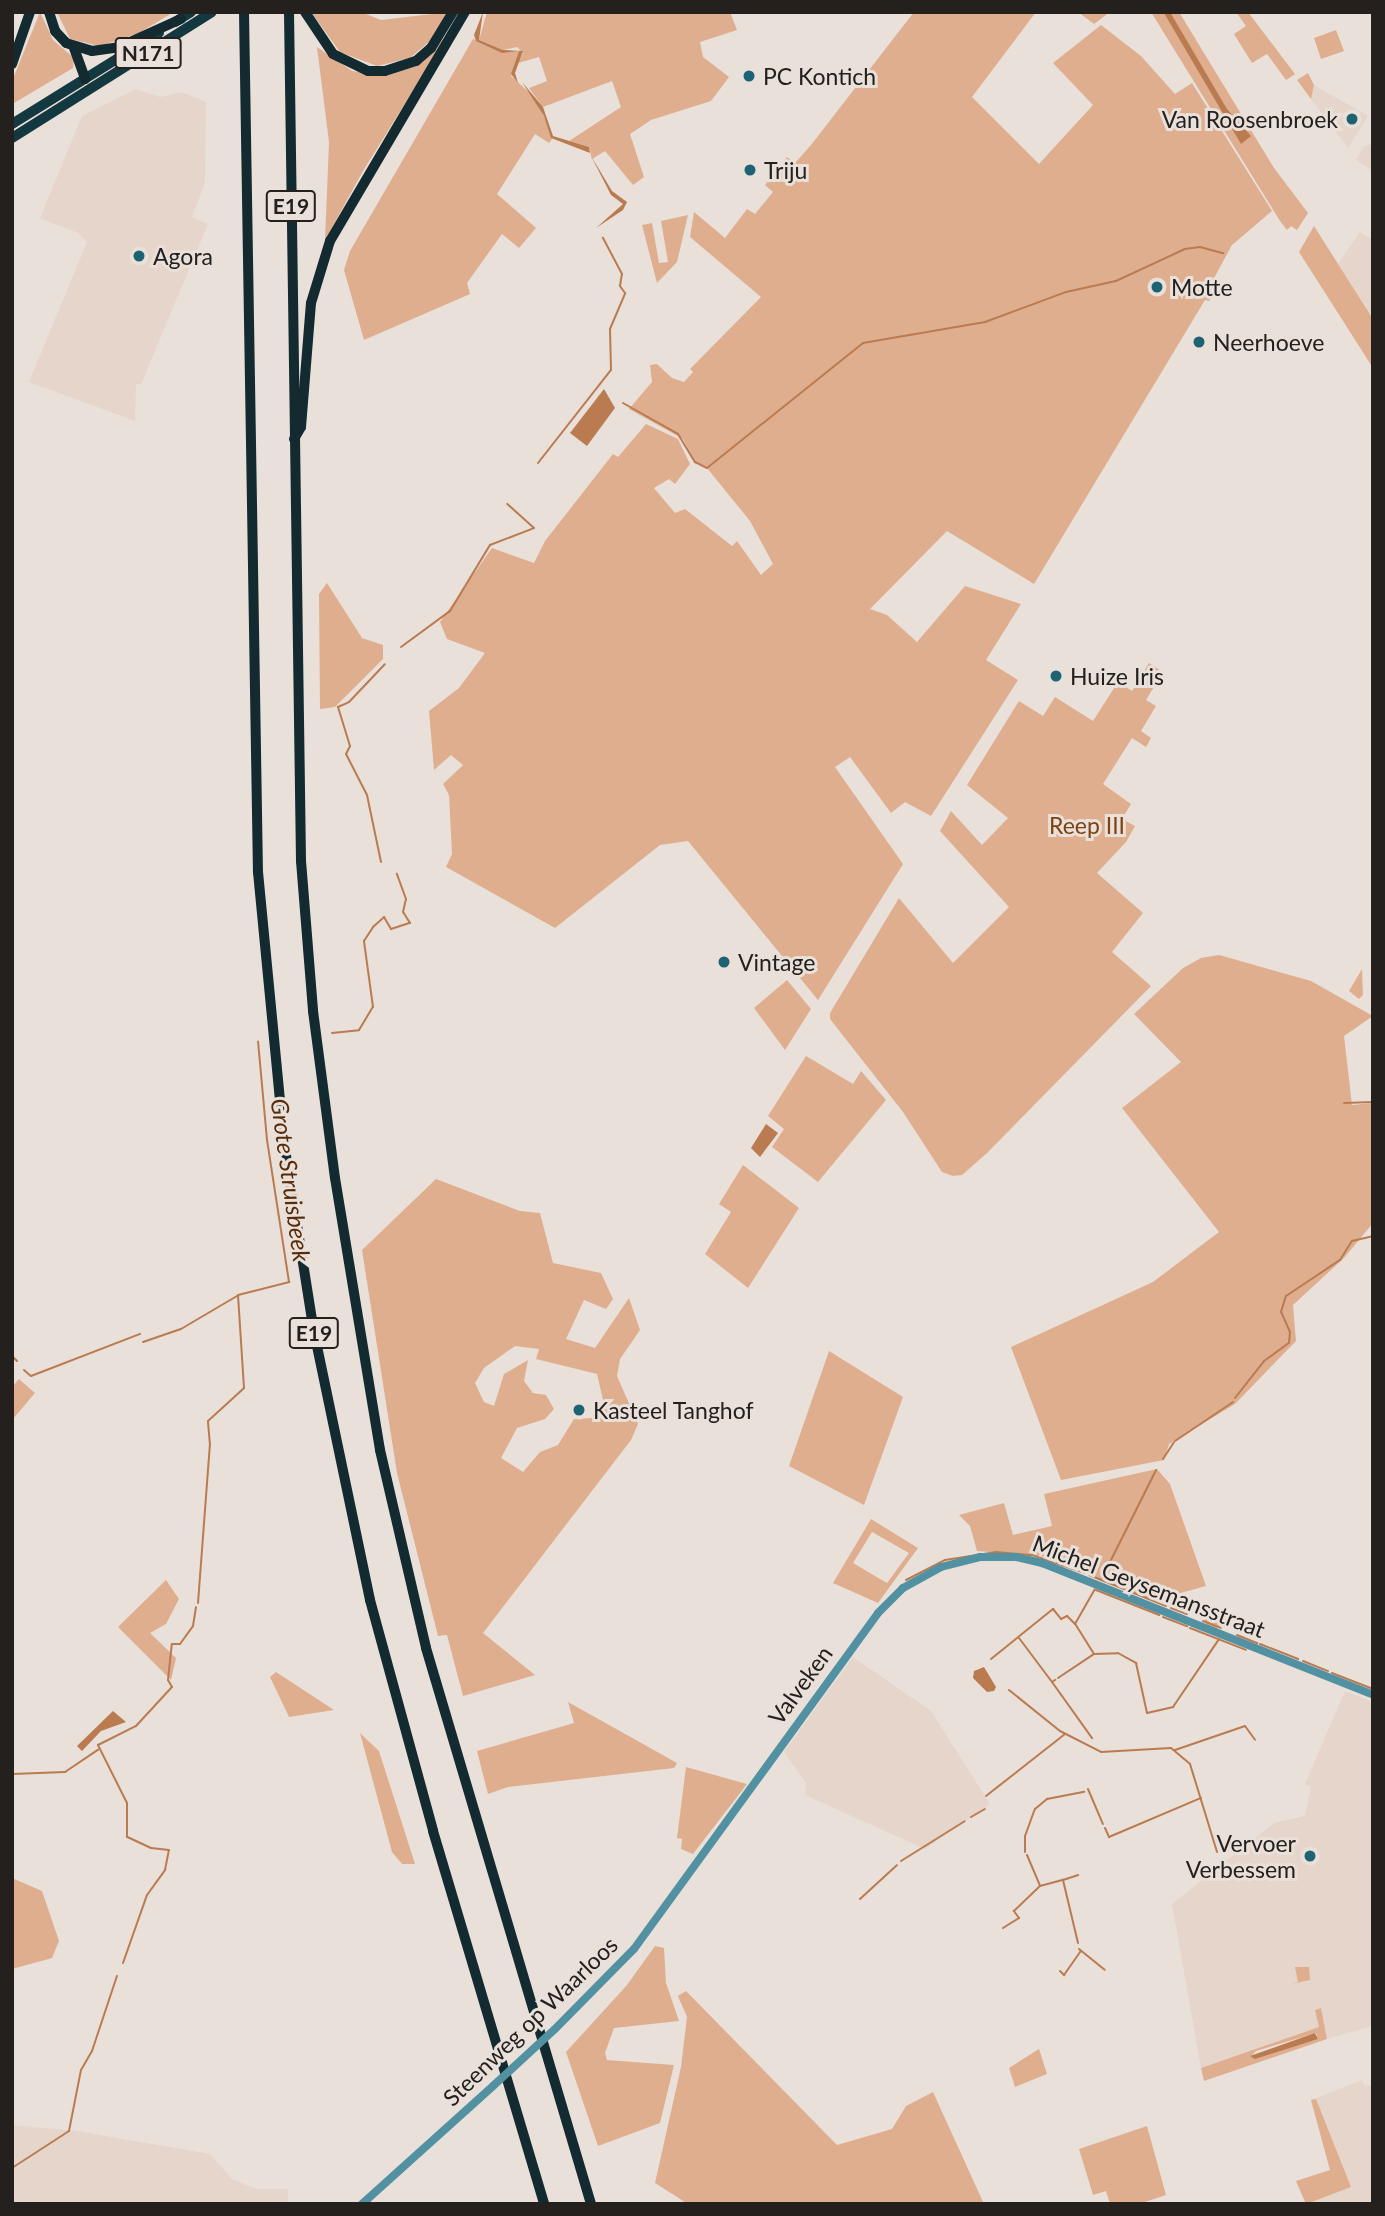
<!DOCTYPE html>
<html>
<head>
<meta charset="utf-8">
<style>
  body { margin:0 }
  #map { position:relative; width:1385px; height:2216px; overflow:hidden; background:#e9e0da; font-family:Lato,sans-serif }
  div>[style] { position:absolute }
  .built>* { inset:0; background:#e6d5cb }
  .green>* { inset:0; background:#dfae8f }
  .round { border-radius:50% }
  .water>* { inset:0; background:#ba7b51 }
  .stream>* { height:2px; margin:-1px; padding:0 1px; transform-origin:1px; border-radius:1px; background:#ba7b51 }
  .tertiary>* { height:8px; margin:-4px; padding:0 4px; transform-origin:4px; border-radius:4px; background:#5191a2 }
  .trunk>* { height:10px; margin:-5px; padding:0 5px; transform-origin:5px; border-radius:5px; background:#143840 }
  .motorway>* { height:10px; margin:-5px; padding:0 5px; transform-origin:5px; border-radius:5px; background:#122a30 }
  .tertiary-bridge>* { height:8px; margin:-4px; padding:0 4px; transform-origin:4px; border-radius:4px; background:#5191a2 }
  .dots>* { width:19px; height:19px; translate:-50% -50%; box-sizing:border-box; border:4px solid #e9e0da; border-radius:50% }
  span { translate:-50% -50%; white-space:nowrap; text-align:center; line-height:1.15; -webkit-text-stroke:6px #e9e0da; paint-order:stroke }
  .shield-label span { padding:2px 5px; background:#e9e0da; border:2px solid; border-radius:5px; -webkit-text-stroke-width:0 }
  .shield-label { font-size:21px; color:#23201e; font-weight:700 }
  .poi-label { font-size:23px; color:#23201e }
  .left { translate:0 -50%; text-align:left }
  .right { translate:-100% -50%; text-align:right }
  .park-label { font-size:23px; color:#7e4211 }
  .street-label { font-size:23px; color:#23201e }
  .water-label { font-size:24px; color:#572c0b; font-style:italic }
  .frame { position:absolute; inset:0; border:14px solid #23201e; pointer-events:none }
</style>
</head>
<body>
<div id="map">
  <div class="built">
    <div style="clip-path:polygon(1314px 85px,1368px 116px,1348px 148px,1311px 99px)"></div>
    <div style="clip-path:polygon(136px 89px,160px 97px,182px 92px,206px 102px,205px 183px,192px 217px,208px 224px,141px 384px,136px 384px,135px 421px,29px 382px,87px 242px,78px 233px,40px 218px,82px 116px)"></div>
    <div style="clip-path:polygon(1373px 144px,1373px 171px,1356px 160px,1364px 146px)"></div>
    <div style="clip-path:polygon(1360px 232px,1373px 240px,1373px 319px,1338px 264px)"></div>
    <div style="clip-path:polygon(853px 1657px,931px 1711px,990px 1804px,925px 1849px,805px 1795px,806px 1783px,784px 1752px)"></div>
    <div style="clip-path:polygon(1345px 1691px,1373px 1702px,1373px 2026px,1327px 2039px,1321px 2009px,1319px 2027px,1201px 2068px,1172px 1904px,1274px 1823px,1305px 1816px,1311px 1787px,1305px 1784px)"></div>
    <div style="clip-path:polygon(1362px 2080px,1365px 2086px,1373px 2084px,1373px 2204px,1306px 2204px,1296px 2181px,1330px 2170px,1311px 2100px)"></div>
    <div style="clip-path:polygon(12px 2125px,65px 2130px,69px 2130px,12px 2167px)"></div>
    <div style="clip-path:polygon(71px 2130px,210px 2154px,232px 2179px,256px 2189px,288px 2189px,288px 2204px,12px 2204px,12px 2170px)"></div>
  </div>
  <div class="green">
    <div style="clip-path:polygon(40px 12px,53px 40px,74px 58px,73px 68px,14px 103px,12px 81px)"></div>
    <div style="clip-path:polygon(57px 12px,171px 12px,172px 13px,139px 33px,100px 46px,70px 39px)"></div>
    <div style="clip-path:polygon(311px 12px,361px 12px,381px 20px,449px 12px,431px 40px,410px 58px,377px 66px,340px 52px)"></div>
    <div style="clip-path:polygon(487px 12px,730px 12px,737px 30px,700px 42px,703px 57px,729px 77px,711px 101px,651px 120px,630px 134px,644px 177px,633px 185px,605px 151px,592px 159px,589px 147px,569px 141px,621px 107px,612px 81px,543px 107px,529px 88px,547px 81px,539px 57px,518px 63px,523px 53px,517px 47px,503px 50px,479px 40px)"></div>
    <div style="clip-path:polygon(914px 12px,1036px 12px,972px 97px,1039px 164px,1093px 105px,1053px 63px,1101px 25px,1141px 56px,1175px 94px,1192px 83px,1272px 211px,1232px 245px,1213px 280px,1218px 284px,1209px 301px,1205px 300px,1034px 584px,947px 531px,870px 609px,887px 615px,917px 642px,965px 586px,1021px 604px,986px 660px,1018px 680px,931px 816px,905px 802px,891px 813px,850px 757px,835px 767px,903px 864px,818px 1000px,688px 841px,660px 845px,555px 928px,446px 867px,452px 854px,449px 795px,443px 784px,463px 765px,451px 755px,434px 770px,429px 711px,459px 688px,485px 653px,447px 639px,440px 622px,492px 548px,534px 563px,545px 541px,613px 454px,618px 457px,646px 424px,678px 439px,690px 464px,675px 484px,669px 479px,654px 488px,675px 513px,685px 509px,732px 546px,737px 541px,761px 575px,773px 564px,750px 521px,707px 468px,695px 462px,683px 439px,629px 409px,652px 382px,650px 365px,657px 364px,672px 378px,684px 382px,693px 372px,690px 369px,761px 297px,690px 237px,694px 212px,725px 238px,747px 209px,755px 214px,773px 192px,765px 185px,787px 157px,795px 163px,811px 145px)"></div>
    <div style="clip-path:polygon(1078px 12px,1110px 12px,1094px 24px)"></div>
    <div style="clip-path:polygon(1151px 12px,1179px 12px,1274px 168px,1308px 213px,1297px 230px,1291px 226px,1287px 230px,1280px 221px)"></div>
    <div style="clip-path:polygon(1236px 12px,1248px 12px,1295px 74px,1286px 80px,1267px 54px,1252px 63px,1234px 34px,1246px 26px)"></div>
    <div style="clip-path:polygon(1336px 30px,1344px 51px,1321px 59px,1314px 38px)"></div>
    <div style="clip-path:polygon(447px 36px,363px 171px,325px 240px,329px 142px,317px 47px,352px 71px,387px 76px,416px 65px)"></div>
    <div style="clip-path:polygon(473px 39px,502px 52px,519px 51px,511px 76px,533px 96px,546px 120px,552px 139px,549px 143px,535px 134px,497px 194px,536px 228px,519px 248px,502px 234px,467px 283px,470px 294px,364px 340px,344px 270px,350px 251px)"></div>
    <div style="clip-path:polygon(1308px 73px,1314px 85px,1311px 99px,1297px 80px)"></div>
    <div style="clip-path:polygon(688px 215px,677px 262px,657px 283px,642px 225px,652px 223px,659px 263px,668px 262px,661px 221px)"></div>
    <div style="clip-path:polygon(1314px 226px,1373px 319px,1373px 368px,1299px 252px)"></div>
    <div style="clip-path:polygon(327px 583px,362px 638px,383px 645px,383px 659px,335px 707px,320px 709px,319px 594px)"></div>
    <div style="clip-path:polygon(1149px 663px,1163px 672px,1146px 700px,1156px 706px,1141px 731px,1151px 738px,1146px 747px,1132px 738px,1103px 784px,1131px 804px,1122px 819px,1135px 826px,1126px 842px,1097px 873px,1143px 913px,1112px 952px,1151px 986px,987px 1153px,962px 1175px,953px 1176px,942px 1172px,903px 1112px,830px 1019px,830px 1013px,899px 898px,953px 963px,1009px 907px,940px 831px,951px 811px,982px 845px,1008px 818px,967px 785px,1019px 701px,1043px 716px,1055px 697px,1093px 721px,1118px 682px,1132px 691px)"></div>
    <div style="clip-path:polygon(1219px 955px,1311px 981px,1373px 1016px,1344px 1036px,1352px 1105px,1373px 1103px,1373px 1223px,1344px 1258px,1293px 1305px,1296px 1341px,1235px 1404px,1169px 1444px,1164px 1460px,1061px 1480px,1011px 1347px,1153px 1282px,1219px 1232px,1122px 1108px,1181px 1062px,1134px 1014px,1183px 968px,1201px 958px)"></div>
    <div style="clip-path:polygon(1362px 969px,1363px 995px,1359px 999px,1349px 991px)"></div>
    <div style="clip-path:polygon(787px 980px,811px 1009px,785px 1050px,754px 1008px)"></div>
    <div style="clip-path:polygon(806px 1056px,853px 1084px,861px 1071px,886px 1100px,818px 1182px,772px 1147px,784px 1129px,768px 1116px)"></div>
    <div style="clip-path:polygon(743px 1165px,799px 1208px,748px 1288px,705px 1254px,731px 1212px,719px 1204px)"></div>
    <div style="clip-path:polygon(evenodd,436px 1179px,520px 1211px,540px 1213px,553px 1263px,601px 1273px,613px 1299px,606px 1309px,584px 1300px,566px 1339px,595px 1348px,629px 1298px,640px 1330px,620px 1359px,617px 1376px,638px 1424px,631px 1440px,483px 1633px,535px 1675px,463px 1696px,447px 1635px,438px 1636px,397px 1473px,362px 1250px,436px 1179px,515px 1346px,539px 1349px,536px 1359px,597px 1374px,603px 1400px,592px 1418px,574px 1419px,558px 1445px,540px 1452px,523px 1472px,501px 1458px,517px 1428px,545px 1419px,554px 1409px,546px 1395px,533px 1393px,524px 1381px,528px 1360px,504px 1374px,494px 1406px,484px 1402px,475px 1383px,484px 1368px,515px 1346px)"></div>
    <div style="clip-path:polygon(829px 1351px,903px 1397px,864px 1505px,789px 1466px)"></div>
    <div style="clip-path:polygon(19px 1379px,35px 1393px,12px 1420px,12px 1387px)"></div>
    <div style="clip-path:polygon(1157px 1469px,1170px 1484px,1206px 1586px,1177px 1594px,1178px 1610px,1041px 1556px,977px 1551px,970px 1526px,959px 1515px,1004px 1503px,1013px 1535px,1052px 1526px,1044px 1494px)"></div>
    <div style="clip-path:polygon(evenodd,871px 1519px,918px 1548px,878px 1603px,833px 1583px,871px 1519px,872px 1532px,909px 1553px,887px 1583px,853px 1563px,872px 1532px)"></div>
    <div style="clip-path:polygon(166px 1580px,179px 1599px,166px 1624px,150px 1633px,176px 1658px,171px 1680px,118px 1627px)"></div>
    <div class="round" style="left:1205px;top:1611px;width:18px;height:18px"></div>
    <div style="clip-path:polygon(276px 1672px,334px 1710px,289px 1717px,270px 1677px)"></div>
    <div style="clip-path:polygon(568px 1702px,677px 1763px,674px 1768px,508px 1787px,488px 1794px,477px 1751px,574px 1723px)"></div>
    <div style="clip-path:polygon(360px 1733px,379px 1751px,415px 1864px,402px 1864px,392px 1852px)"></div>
    <div style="clip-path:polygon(686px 1767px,747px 1784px,693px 1854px,681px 1849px,682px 1839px,677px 1838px)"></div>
    <div style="clip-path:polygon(12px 1878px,42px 1891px,59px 1941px,52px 1958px,12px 1969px)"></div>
    <div style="clip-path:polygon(655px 1946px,664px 1948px,666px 1983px,679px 2021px,614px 2028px,605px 2053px,607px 2060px,674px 2065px,660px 2123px,598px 2146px,566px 2052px,627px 1985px)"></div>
    <div style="clip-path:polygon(1295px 1967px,1309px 1967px,1310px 1980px,1291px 1984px,1298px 1982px)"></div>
    <div style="clip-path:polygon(686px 1991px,837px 2145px,892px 2129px,906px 2106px,933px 2092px,984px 2204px,688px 2204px,655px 2183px,681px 2067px,687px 2017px,678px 1996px)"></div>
    <div style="clip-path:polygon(evenodd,1321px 2008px,1327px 2039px,1204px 2081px,1201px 2068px,1319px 2027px,1315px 2010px,1321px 2008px,1316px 2033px,1318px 2039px,1250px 2057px,1256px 2051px,1316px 2033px)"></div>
    <div style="clip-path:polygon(1039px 2049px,1047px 2074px,1015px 2087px,1009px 2068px)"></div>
    <div style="clip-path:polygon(1316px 2099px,1351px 2187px,1306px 2204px,1296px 2181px,1330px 2170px,1311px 2100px)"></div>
    <div style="clip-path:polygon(1147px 2126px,1166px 2195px,1139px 2204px,1110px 2204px,1106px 2191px,1093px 2195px,1079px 2149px)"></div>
  </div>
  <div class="water">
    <div style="clip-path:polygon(483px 12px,479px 40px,503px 50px,523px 51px,515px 73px,518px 83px,511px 74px,519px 51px,502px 53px,476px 41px,474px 35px)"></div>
    <div style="clip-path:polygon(1170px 12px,1227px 109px,1251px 136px,1241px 144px,1164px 13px)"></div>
    <div style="clip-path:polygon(522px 82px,543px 107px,553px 136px,589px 147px,590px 153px,551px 138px,544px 116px)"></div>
    <div style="clip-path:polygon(591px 156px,612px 191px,627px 202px,623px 210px,596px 228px,623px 204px,611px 195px)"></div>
    <div style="clip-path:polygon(604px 389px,615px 408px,587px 446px,570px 433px)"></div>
    <div style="clip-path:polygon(766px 1124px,778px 1133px,760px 1157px,751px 1148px)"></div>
    <div style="clip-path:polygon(984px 1667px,996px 1687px,994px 1691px,987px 1692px,973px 1678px,974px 1671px)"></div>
    <div style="clip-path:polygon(113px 1711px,126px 1722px,101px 1731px,82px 1751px,77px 1746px)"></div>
    <div style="clip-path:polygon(1315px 2033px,1318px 2039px,1255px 2059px,1250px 2056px)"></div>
  </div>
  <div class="stream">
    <div style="left:623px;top:403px;width:63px;rotate:29.4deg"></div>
    <div style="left:678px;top:434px;width:33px;rotate:59deg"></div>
    <div style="left:695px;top:462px;width:13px;rotate:27deg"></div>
    <div style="left:707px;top:468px;width:200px;rotate:-38.7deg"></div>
    <div style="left:863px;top:343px;width:124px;rotate:-9.8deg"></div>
    <div style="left:985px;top:322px;width:86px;rotate:-20.3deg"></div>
    <div style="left:1066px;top:292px;width:51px;rotate:-12.4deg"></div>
    <div style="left:1116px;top:281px;width:76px;rotate:-24.9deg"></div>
    <div style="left:1185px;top:249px;width:15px;rotate:-8deg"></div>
    <div style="left:1200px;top:247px;width:24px;rotate:15deg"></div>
    <div style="left:538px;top:463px;width:118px;rotate:-51.9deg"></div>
    <div style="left:611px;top:370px;width:41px;rotate:-91.4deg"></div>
    <div style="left:610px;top:329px;width:39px;rotate:-67deg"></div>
    <div style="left:625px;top:293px;width:9px;rotate:-126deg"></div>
    <div style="left:620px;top:286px;width:12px;rotate:-81deg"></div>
    <div style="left:622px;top:274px;width:41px;rotate:-117.8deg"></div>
    <div style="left:401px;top:647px;width:61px;rotate:-36.3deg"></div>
    <div style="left:450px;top:611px;width:77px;rotate:-58.8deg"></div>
    <div style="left:490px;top:545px;width:47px;rotate:-21.1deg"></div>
    <div style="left:534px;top:528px;width:36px;rotate:-138deg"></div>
    <div style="left:381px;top:862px;width:68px;rotate:-101.8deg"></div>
    <div style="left:367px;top:795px;width:46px;rotate:-117.1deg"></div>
    <div style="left:346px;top:754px;width:9px;rotate:-63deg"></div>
    <div style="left:350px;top:746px;width:41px;rotate:-107.1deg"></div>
    <div style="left:338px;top:707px;width:12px;rotate:-24deg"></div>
    <div style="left:349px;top:702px;width:52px;rotate:-46.5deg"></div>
    <div style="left:332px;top:1033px;width:27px;rotate:-6deg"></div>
    <div style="left:359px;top:1030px;width:27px;rotate:-59deg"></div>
    <div style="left:373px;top:1007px;width:67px;rotate:-97.8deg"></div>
    <div style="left:364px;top:941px;width:17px;rotate:-57deg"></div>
    <div style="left:373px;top:927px;width:15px;rotate:-42deg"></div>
    <div style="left:384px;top:917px;width:14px;rotate:60deg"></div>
    <div style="left:391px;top:929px;width:20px;rotate:-18deg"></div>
    <div style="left:410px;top:923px;width:13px;rotate:-122deg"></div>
    <div style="left:403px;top:912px;width:13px;rotate:-77deg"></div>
    <div style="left:406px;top:899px;width:27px;rotate:-110deg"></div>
    <div style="left:1344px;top:1103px;width:29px;rotate:-2deg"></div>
    <div style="left:143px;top:1342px;width:40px;rotate:-18.9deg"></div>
    <div style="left:181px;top:1329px;width:65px;rotate:-30.5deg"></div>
    <div style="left:12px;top:1356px;width:7px;rotate:45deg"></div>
    <div style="left:24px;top:1370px;width:9px;rotate:41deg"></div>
    <div style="left:31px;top:1376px;width:117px;rotate:-21.1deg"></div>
    <div style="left:1235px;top:1398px;width:47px;rotate:-51.9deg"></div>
    <div style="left:1264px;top:1361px;width:31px;rotate:-36deg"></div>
    <div style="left:1289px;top:1343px;width:11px;rotate:-85deg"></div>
    <div style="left:1290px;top:1332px;width:22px;rotate:-114deg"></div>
    <div style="left:1281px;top:1312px;width:17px;rotate:-73deg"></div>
    <div style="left:1286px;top:1296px;width:65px;rotate:-33.7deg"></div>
    <div style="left:1340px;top:1260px;width:22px;rotate:-58deg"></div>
    <div style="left:1352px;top:1241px;width:22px;rotate:-13deg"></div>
    <div style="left:1175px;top:1441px;width:70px;rotate:-33.9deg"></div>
    <div style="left:1163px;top:1459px;width:20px;rotate:-57deg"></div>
    <div style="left:1089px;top:1575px;width:83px;rotate:21.9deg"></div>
    <div style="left:906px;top:1580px;width:44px;rotate:-27.1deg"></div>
    <div style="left:945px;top:1560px;width:52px;rotate:-8.9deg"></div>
    <div style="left:996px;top:1552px;width:36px;rotate:5deg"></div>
    <div style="left:1032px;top:1555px;width:56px;rotate:18.8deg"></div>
    <div style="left:1101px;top:1580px;width:123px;rotate:-63.4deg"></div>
    <div style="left:1096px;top:1590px;width:68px;rotate:21.6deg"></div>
    <div style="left:198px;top:1603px;width:158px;rotate:-85.7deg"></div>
    <div style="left:210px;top:1445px;width:24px;rotate:-95deg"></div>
    <div style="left:208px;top:1421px;width:49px;rotate:-42.5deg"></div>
    <div style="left:244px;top:1388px;width:93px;rotate:-93.7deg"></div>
    <div style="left:238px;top:1295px;width:53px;rotate:-14.3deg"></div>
    <div style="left:289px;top:1282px;width:144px;rotate:-98.8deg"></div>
    <div style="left:267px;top:1140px;width:99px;rotate:-95.2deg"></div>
    <div style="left:1171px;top:1608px;width:17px;rotate:21deg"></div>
    <div style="left:1163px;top:1617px;width:26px;rotate:21deg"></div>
    <div style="left:1203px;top:1621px;width:19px;rotate:21deg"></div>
    <div style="left:1190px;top:1628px;width:60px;rotate:21.4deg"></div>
    <div style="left:1237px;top:1635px;width:22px;rotate:22deg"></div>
    <div style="left:1019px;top:1638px;width:55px;rotate:53.1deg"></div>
    <div style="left:1052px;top:1682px;width:4px;rotate:-34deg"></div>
    <div style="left:1260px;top:1644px;width:41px;rotate:21.5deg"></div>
    <div style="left:1094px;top:1654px;width:24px;rotate:-2deg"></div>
    <div style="left:1118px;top:1653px;width:21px;rotate:29deg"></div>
    <div style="left:1136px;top:1663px;width:51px;rotate:77.6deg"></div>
    <div style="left:1147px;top:1713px;width:27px;rotate:-13deg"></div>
    <div style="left:1173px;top:1707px;width:82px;rotate:-55.9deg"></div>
    <div style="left:991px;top:1659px;width:80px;rotate:-38.9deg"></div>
    <div style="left:1053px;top:1609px;width:13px;rotate:51deg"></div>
    <div style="left:1061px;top:1619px;width:7px;rotate:-27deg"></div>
    <div style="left:1067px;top:1616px;width:11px;rotate:45deg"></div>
    <div style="left:1075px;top:1624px;width:40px;rotate:-60.3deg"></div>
    <div style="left:1303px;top:1661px;width:27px;rotate:22deg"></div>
    <div style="left:1332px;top:1673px;width:44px;rotate:21.3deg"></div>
    <div style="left:1058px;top:1678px;width:43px;rotate:-33.7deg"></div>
    <div style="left:1094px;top:1654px;width:36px;rotate:-122deg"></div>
    <div style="left:1052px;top:1682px;width:69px;rotate:54.5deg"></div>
    <div style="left:1009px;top:1690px;width:65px;rotate:38.8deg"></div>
    <div style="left:1060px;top:1731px;width:46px;rotate:27.1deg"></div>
    <div style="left:1101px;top:1752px;width:70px;rotate:-3.3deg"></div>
    <div style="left:1171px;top:1748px;width:25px;rotate:40deg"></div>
    <div style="left:1190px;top:1764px;width:92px;rotate:72.9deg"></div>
    <div style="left:1175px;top:1750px;width:74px;rotate:-18.9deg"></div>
    <div style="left:1245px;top:1726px;width:17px;rotate:54deg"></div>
    <div style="left:12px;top:1774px;width:53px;rotate:-2.2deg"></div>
    <div style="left:65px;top:1772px;width:40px;rotate:-34deg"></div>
    <div style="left:1088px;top:1789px;width:38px;rotate:67deg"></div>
    <div style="left:986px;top:1796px;width:100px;rotate:-38.1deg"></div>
    <div style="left:971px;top:1817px;width:16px;rotate:-30deg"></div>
    <div style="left:1105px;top:1828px;width:10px;rotate:66deg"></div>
    <div style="left:1109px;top:1837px;width:100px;rotate:-23deg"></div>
    <div style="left:1025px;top:1852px;width:16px;rotate:-90deg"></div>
    <div style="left:1025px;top:1836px;width:29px;rotate:-70deg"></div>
    <div style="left:1035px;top:1809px;width:16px;rotate:-40deg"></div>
    <div style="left:1047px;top:1799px;width:38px;rotate:-11deg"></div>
    <div style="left:1027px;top:1855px;width:33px;rotate:67deg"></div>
    <div style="left:901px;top:1861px;width:75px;rotate:-32deg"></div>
    <div style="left:860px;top:1899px;width:50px;rotate:-42.6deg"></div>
    <div style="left:1003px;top:1928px;width:19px;rotate:-32deg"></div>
    <div style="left:1019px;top:1918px;width:9px;rotate:-126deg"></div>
    <div style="left:1014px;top:1911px;width:36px;rotate:-44deg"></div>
    <div style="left:1040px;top:1886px;width:24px;rotate:-15deg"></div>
    <div style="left:1078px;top:1943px;width:65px;rotate:-103.4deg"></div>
    <div style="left:1063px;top:1880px;width:16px;rotate:-18deg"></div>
    <div style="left:1079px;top:1949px;width:33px;rotate:39deg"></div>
    <div style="left:123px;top:1963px;width:72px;rotate:-70.6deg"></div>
    <div style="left:147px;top:1895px;width:31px;rotate:-54deg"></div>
    <div style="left:165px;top:1870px;width:20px;rotate:-79deg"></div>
    <div style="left:169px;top:1850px;width:18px;rotate:-174deg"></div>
    <div style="left:151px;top:1848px;width:26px;rotate:-155deg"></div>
    <div style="left:127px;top:1837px;width:34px;rotate:-90deg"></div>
    <div style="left:127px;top:1803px;width:65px;rotate:-116.6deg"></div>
    <div style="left:98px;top:1745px;width:42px;rotate:-26.6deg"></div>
    <div style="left:136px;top:1726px;width:53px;rotate:-47.3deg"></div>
    <div style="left:172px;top:1687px;width:8px;rotate:-120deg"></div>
    <div style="left:168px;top:1680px;width:36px;rotate:-84deg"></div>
    <div style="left:172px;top:1644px;width:8px"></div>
    <div style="left:180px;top:1644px;width:22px;rotate:-54deg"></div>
    <div style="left:193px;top:1626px;width:19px;rotate:-81deg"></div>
    <div style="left:1060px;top:1971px;width:6px;rotate:45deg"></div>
    <div style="left:1064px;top:1975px;width:29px;rotate:-55deg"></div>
    <div style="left:12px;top:2168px;width:68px;rotate:-33deg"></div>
    <div style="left:69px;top:2131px;width:62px;rotate:-78.9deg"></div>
    <div style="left:81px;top:2070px;width:22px;rotate:-60deg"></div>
    <div style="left:92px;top:2051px;width:79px;rotate:-71.6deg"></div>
  </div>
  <div class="tertiary">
    <div style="left:555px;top:2029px;width:112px;rotate:-45.4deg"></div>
    <div style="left:634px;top:1949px;width:415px;rotate:-54deg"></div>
    <div style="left:878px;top:1613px;width:35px;rotate:-45deg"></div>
    <div style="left:903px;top:1588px;width:43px;rotate:-28.9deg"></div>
    <div style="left:941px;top:1567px;width:40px;rotate:-14.4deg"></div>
    <div style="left:980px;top:1557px;width:36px"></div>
    <div style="left:1016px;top:1557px;width:27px;rotate:13deg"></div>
    <div style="left:1042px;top:1563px;width:356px;rotate:21.7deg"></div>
    <div style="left:362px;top:2204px;width:176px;rotate:-42deg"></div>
  </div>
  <div class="trunk">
    <div style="left:175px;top:22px;width:19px;rotate:-32deg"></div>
    <div style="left:12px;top:124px;width:173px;rotate:-31.8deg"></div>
    <div style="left:12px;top:138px;width:236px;rotate:-32.2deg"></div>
  </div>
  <div class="motorway">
    <div style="left:49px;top:12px;width:20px;rotate:72deg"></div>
    <div style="left:55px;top:31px;width:16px;rotate:47deg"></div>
    <div style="left:66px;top:43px;width:27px;rotate:17deg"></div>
    <div style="left:92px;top:51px;width:27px;rotate:-8deg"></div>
    <div style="left:119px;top:47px;width:68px;rotate:-24.3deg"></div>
    <div style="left:244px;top:12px;width:860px;rotate:89.07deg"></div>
    <div style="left:258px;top:872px;width:272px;rotate:84.5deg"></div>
    <div style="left:284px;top:1143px;width:186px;rotate:81deg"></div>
    <div style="left:313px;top:1327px;width:279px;rotate:78.2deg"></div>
    <div style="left:370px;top:1600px;width:239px;rotate:74.7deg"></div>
    <div style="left:433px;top:1831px;width:389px;rotate:73.4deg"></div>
    <div style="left:289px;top:12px;width:849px;rotate:89.19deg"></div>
    <div style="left:301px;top:861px;width:150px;rotate:85.4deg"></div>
    <div style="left:313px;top:1011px;width:168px;rotate:82.5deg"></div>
    <div style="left:335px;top:1178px;width:276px;rotate:80.6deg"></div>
    <div style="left:380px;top:1450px;width:203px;rotate:76.9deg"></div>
    <div style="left:426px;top:1648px;width:580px;rotate:73.47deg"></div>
    <div style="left:305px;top:12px;width:50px;rotate:56.3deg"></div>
    <div style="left:333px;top:54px;width:39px;rotate:26deg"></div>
    <div style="left:368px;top:71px;width:17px"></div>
    <div style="left:385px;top:71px;width:33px;rotate:-18deg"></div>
    <div style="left:416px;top:61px;width:20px;rotate:-41deg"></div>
    <div style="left:431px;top:48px;width:42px;rotate:-58.6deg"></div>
    <div style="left:74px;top:48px;width:33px;rotate:70deg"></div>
    <div style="left:12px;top:64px;width:55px;rotate:-70.9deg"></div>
    <div style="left:294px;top:439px;width:14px;rotate:-60deg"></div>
    <div style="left:301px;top:427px;width:124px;rotate:-85.4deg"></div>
    <div style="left:311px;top:303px;width:65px;rotate:-73deg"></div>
    <div style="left:330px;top:241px;width:266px;rotate:-59.5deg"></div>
  </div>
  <div class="tertiary-bridge">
    <div style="left:493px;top:2086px;width:84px;rotate:-42.6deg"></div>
  </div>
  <div class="dots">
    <div style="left:749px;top:76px;background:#1d6373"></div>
    <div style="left:1352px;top:119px;background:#1d6373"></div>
    <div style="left:750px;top:170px;background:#1d6373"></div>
    <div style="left:139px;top:256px;background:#1d6373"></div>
    <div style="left:1157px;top:287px;background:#1d6373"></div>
    <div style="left:1199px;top:342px;background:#1d6373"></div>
    <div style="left:1056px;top:676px;background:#1d6373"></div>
    <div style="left:724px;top:962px;background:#1d6373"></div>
    <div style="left:579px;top:1410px;background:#1d6373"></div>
    <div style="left:1310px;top:1856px;background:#1d6373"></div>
  </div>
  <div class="shield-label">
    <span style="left:148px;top:53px">N171</span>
    <span style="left:291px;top:206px">E19</span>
    <span style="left:314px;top:1333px">E19</span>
  </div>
  <div class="poi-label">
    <span class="left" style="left:763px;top:76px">PC Kontich</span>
    <span class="right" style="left:1338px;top:119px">Van Roosenbroek</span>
    <span class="left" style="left:764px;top:170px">Triju</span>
    <span class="left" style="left:153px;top:256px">Agora</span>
    <span class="left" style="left:1171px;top:287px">Motte</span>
    <span class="left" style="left:1213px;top:342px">Neerhoeve</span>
    <span class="left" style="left:1070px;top:676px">Huize Iris</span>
    <span class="left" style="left:738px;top:962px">Vintage</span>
    <span class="left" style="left:593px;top:1410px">Kasteel Tanghof</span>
    <span class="right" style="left:1296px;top:1856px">Vervoer<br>Verbessem</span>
  </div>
  <div class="park-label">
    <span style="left:1087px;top:825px">Reep III</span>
  </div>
  <div class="street-label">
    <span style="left:1149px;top:1586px;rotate:21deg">Michel Geysemansstraat</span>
    <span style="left:800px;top:1685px;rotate:-54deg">Valveken</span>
    <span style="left:530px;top:2021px;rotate:-44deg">Steenweg op Waarloos</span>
  </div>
  <div class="water-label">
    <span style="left:291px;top:1180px;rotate:82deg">Grote Struisbeek</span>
  </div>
  <div class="frame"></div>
</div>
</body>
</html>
